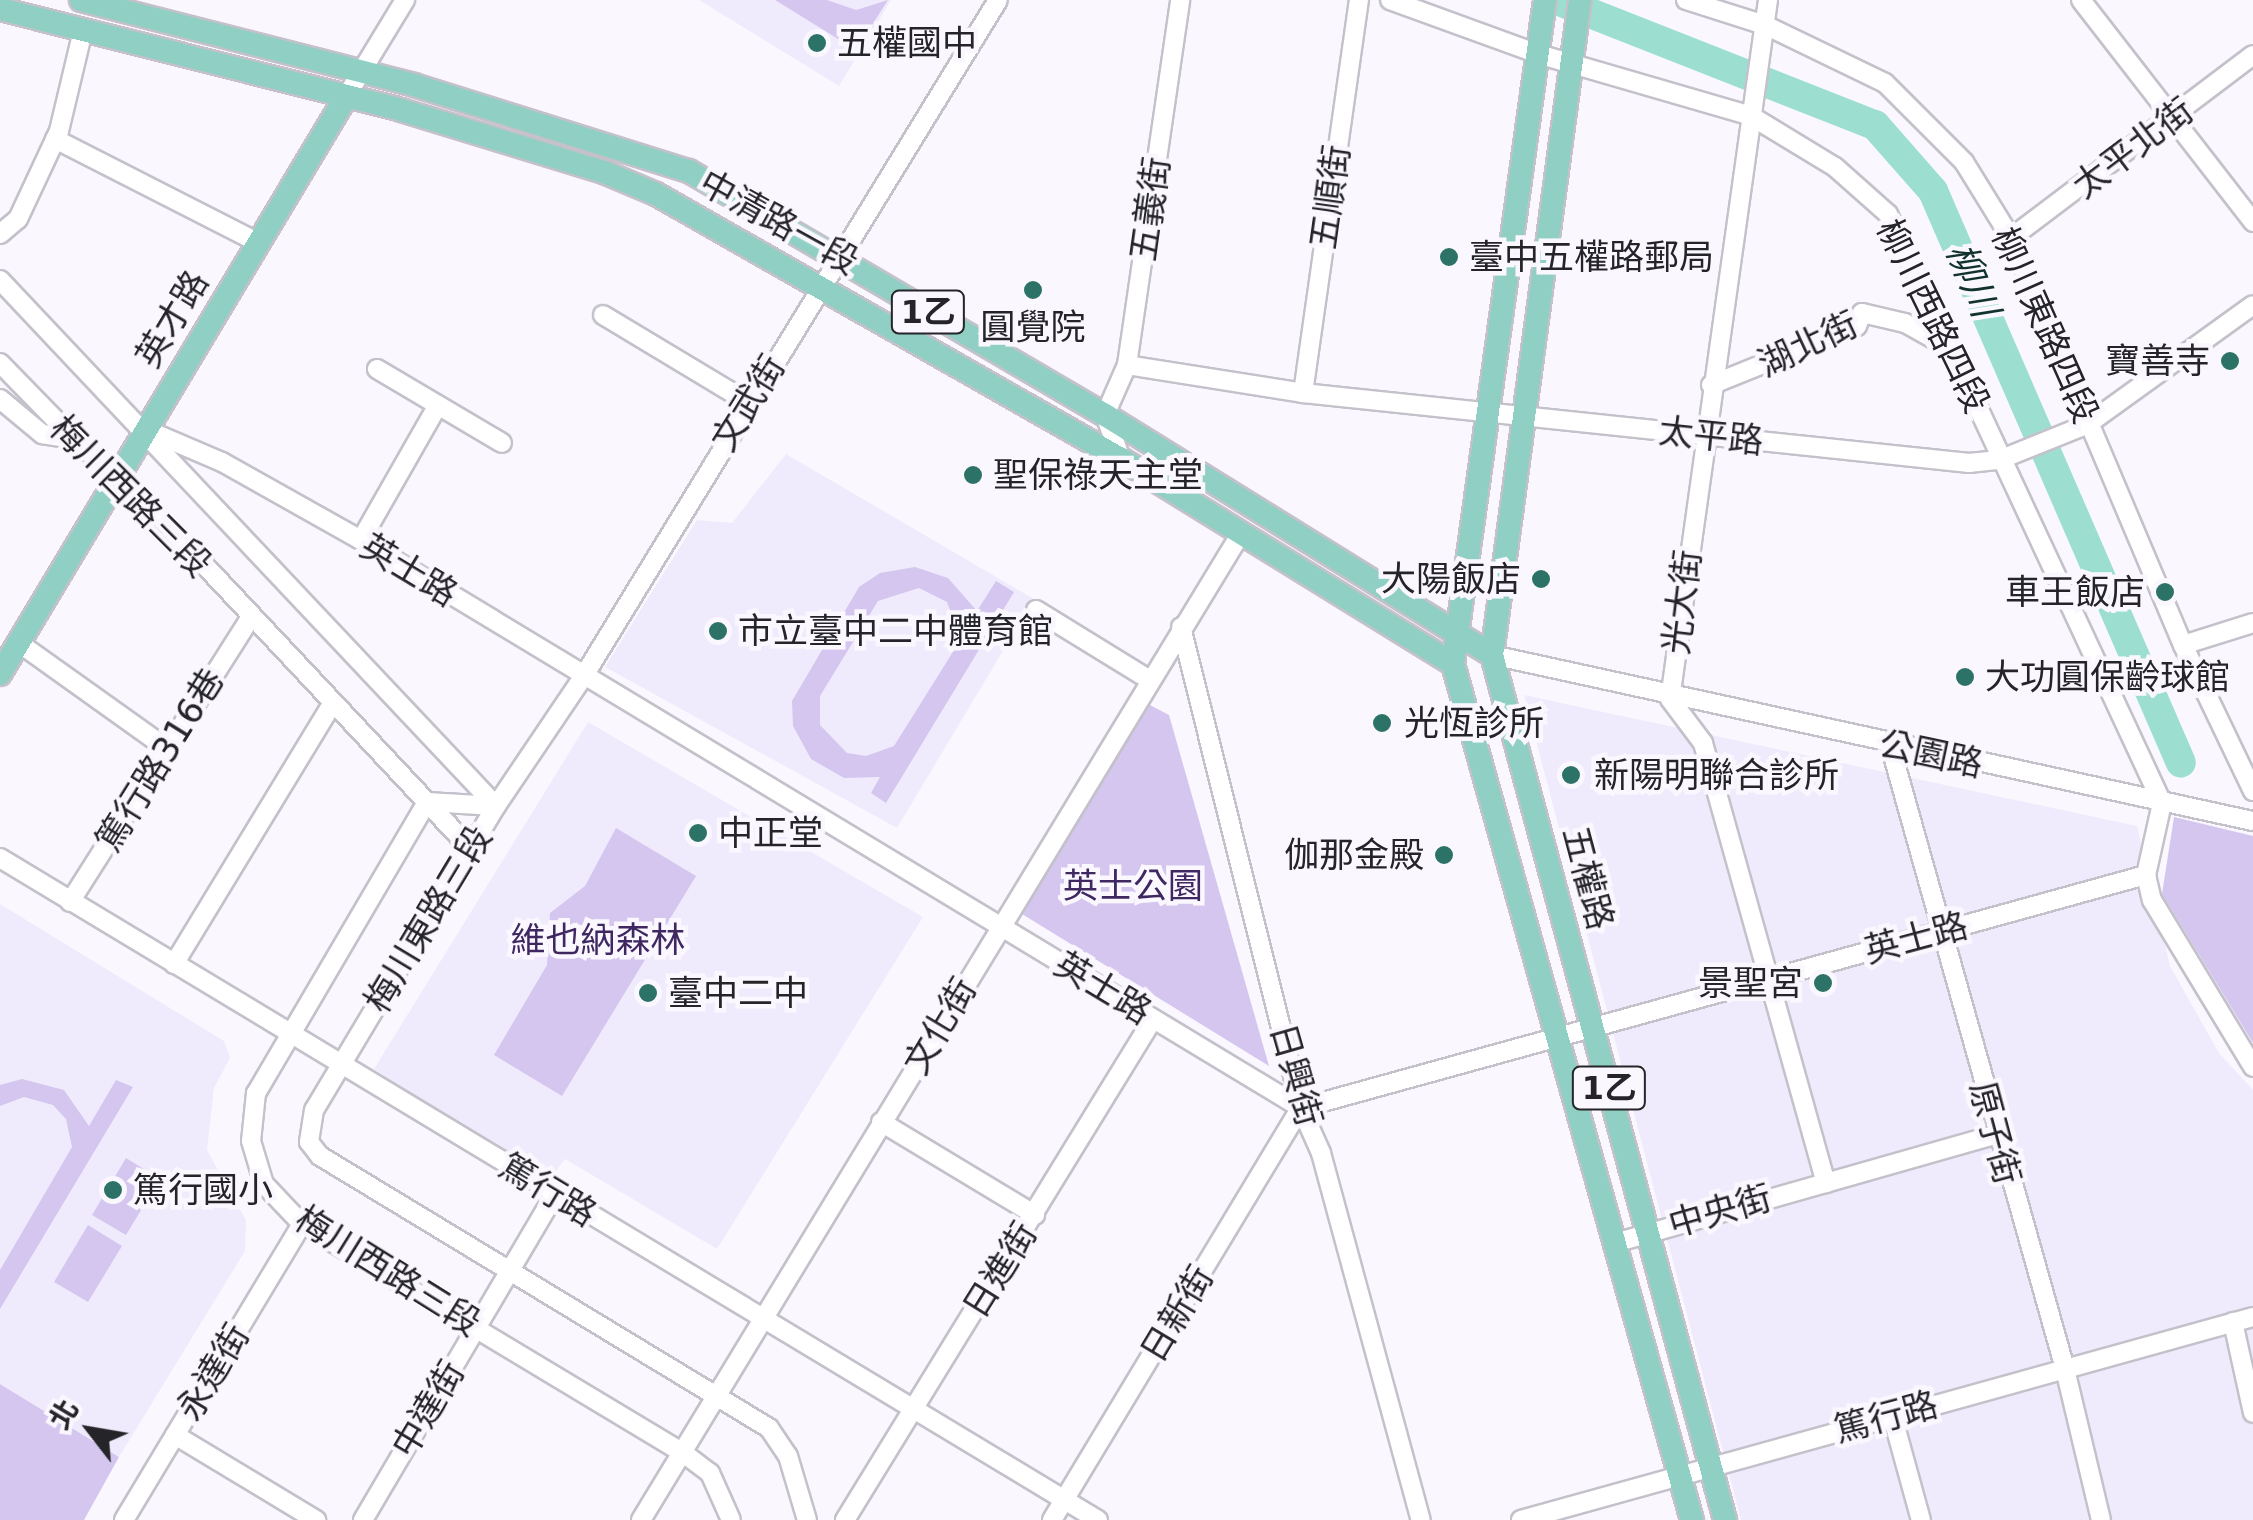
<!DOCTYPE html>
<html>
<head>
<meta charset="utf-8">
<style>
  body { margin:0 }
  #map { position:relative; width:2253px; height:1520px; overflow:hidden; background:#faf8fe; font-family:"DejaVu Sans","Noto Sans TC",sans-serif }
  div>[style] { position:absolute }
  .built>* { inset:0; background:#f0ebfc }
  .green>* { inset:0; background:#d4c6ef }
  .river>* { height:30px; margin:-15px; padding:0 15px; transform-origin:15px; border-radius:15px; background:#9cdfd1 }
  .roads { filter:drop-shadow(2px 0 #c4c1cb) drop-shadow(-2px 0 #c4c1cb) drop-shadow(0 2px #c4c1cb) drop-shadow(0 -2px #c4c1cb) }
  .minor>* { height:18px; margin:-9px; padding:0 9px; transform-origin:9px; border-radius:9px; background:#fff }
  .major>* { height:22px; margin:-11px; padding:0 11px; transform-origin:11px; border-radius:11px; background:#8fcfc4 }
  .dots>* { width:28px; height:28px; translate:-50% -50%; box-sizing:border-box; border:5px solid #faf8fe; border-radius:50% }
  span { translate:-50% -50%; white-space:nowrap; text-align:center; line-height:1.15; -webkit-text-stroke:9px #faf8fe; paint-order:stroke }
  .shield-label span { padding:2px 8px; background:#faf8fe; border:2px solid; border-radius:8px; -webkit-text-stroke-width:0 }
  .shield-label { font-size:32px; color:#252428; font-weight:700 }
  .poi-label { font-size:35px; color:#252428 }
  .left { translate:0 -50%; text-align:left }
  .right { translate:-100% -50%; text-align:right }
  .street-label { font-size:35px; color:#252428 }
  .park-label { font-size:35px; color:#3f2761 }
  .water-label { font-size:38px; color:#12332d; font-style:italic }
  .north { position:absolute; left:40px; top:1380px; width:100px; height:100px; -webkit-text-stroke:8px #faf8fe; paint-order:stroke; rotate:301deg; font-size:28px; font-weight:700; line-height:40px; text-align:center; color:#252428 }
  .north::after { content:''; display:block; margin:auto; width:35px; height:45px; background:#252428; clip-path:polygon(50% 0,100% 100%,50% 72%,0 100%) }
</style>
</head>
<body>
<div id="map">
  <div class="built">
    <div style="clip-path:polygon(699px 0,891px 0,839px 86px)"></div>
    <div style="clip-path:polygon(786px 454px,1034px 599px,897px 828px,605px 667px,697px 520px,732px 523px)"></div>
    <div style="clip-path:polygon(1524px 695px,2137px 826px,2170px 966px,2219px 1053px,2253px 1090px,2253px 1520px,1741px 1520px)"></div>
    <div style="clip-path:polygon(588px 722px,923px 917px,717px 1249px,565px 1159px,548px 1182px,374px 1069px)"></div>
    <div style="clip-path:polygon(0 904px,224px 1041px,230px 1058px,214px 1088px,207px 1150px,246px 1220px,245px 1251px,119px 1457px,0 1384px)"></div>
  </div>
  <div class="green">
    <div style="clip-path:polygon(775px 0,827px 0,856px 10px,888px 0,856px 50px)"></div>
    <div style="clip-path:polygon(evenodd,915px 567px,948px 578px,977px 611px,996px 581px,1014px 592px,886px 803px,871px 793px,880px 777px,844px 778px,811px 759px,793px 726px,792px 701px,859px 587px,880px 573px,915px 567px,919px 588px,947px 602px,961px 639px,894px 746px,866px 756px,847px 753px,820px 725px,820px 696px,878px 601px,919px 588px)"></div>
    <div style="clip-path:polygon(1146px 703px,1169px 715px,1269px 1066px,1022px 914px)"></div>
    <div style="clip-path:polygon(2174px 817px,2253px 836px,2253px 1043px,2162px 894px)"></div>
    <div style="clip-path:polygon(616px 828px,696px 876px,562px 1096px,494px 1055px,547px 965px,550px 913px,585px 886px)"></div>
    <div style="clip-path:polygon(22px 1079px,64px 1090px,89px 1126px,116px 1080px,133px 1087px,0 1309px,0 1270px,72px 1147px,66px 1119px,53px 1105px,24px 1097px,0 1106px,0 1085px)"></div>
    <div style="clip-path:polygon(126px 1158px,160px 1179px,126px 1235px,92px 1215px)"></div>
    <div style="clip-path:polygon(88px 1225px,122px 1246px,88px 1302px,54px 1282px)"></div>
    <div style="clip-path:polygon(0 1384px,119px 1457px,84px 1520px,0 1520px)"></div>
  </div>
  <div class="river">
    <div style="left:1557px;top:0;width:342px;rotate:21.5deg"></div>
    <div style="left:1875px;top:125px;width:88px;rotate:48.7deg"></div>
    <div style="left:1933px;top:191px;width:623px;rotate:66.56deg"></div>
  </div>
  <div class="roads">
    <div class="minor">
      <div style="left:1390px;top:0;width:158px;rotate:20deg"></div>
      <div style="left:1538px;top:54px;width:222px;rotate:16.2deg"></div>
      <div style="left:1751px;top:116px;width:98px;rotate:31.3deg"></div>
      <div style="left:1835px;top:167px;width:71px;rotate:41.6deg"></div>
      <div style="left:1888px;top:214px;width:650px;rotate:65.05deg"></div>
      <div style="left:2162px;top:803px;width:74px;rotate:102.5deg"></div>
      <div style="left:2146px;top:875px;width:26px;rotate:77deg"></div>
      <div style="left:2152px;top:900px;width:195px;rotate:58.8deg"></div>
      <div style="left:1686px;top:0;width:83px;rotate:17.6deg"></div>
      <div style="left:1765px;top:25px;width:133px;rotate:25.8deg"></div>
      <div style="left:1885px;top:83px;width:112px;rotate:45deg"></div>
      <div style="left:1964px;top:162px;width:89px;rotate:58.3deg"></div>
      <div style="left:2011px;top:238px;width:442px;rotate:67.1deg"></div>
      <div style="left:2183px;top:645px;width:162px;rotate:64.4deg"></div>
      <div style="left:1768px;top:0;width:706px;rotate:97.98deg"></div>
      <div style="left:1670px;top:699px;width:55px;rotate:53.1deg"></div>
      <div style="left:1703px;top:743px;width:457px;rotate:74.4deg"></div>
      <div style="left:2081px;top:0;width:281px;rotate:52.2deg"></div>
      <div style="left:346px;top:97px;width:114px;rotate:-58.7deg"></div>
      <div style="left:55px;top:139px;width:229px;rotate:27deg"></div>
      <div style="left:0;top:234px;width:23px;rotate:-40deg"></div>
      <div style="left:18px;top:219px;width:97px;rotate:-65deg"></div>
      <div style="left:59px;top:131px;width:104px;rotate:-76.6deg"></div>
      <div style="left:2011px;top:238px;width:303px;rotate:-37.1deg"></div>
      <div style="left:0;top:280px;width:723px;rotate:46.68deg"></div>
      <div style="left:496px;top:806px;width:354px;rotate:120.9deg"></div>
      <div style="left:314px;top:1110px;width:32px;rotate:99deg"></div>
      <div style="left:309px;top:1142px;width:18px;rotate:52deg"></div>
      <div style="left:320px;top:1156px;width:525px;rotate:31.21deg"></div>
      <div style="left:769px;top:1428px;width:34px;rotate:56deg"></div>
      <div style="left:788px;top:1456px;width:67px;rotate:73.5deg"></div>
      <div style="left:603px;top:315px;width:169px;rotate:31deg"></div>
      <div style="left:0;top:363px;width:119px;rotate:45.7deg"></div>
      <div style="left:83px;top:448px;width:46px;rotate:36.1deg"></div>
      <div style="left:120px;top:475px;width:510px;rotate:46.83deg"></div>
      <div style="left:1127px;top:365px;width:178px;rotate:9deg"></div>
      <div style="left:1303px;top:393px;width:670px;rotate:6deg"></div>
      <div style="left:1969px;top:463px;width:30px;rotate:-6deg"></div>
      <div style="left:1999px;top:460px;width:96px;rotate:-22deg"></div>
      <div style="left:2088px;top:424px;width:203px;rotate:-35.8deg"></div>
      <div style="left:377px;top:369px;width:145px;rotate:30.6deg"></div>
      <div style="left:1711px;top:385px;width:157px;rotate:-22deg"></div>
      <div style="left:1857px;top:326px;width:14px;rotate:-69deg"></div>
      <div style="left:1862px;top:313px;width:44px;rotate:13.1deg"></div>
      <div style="left:1905px;top:323px;width:60px;rotate:29.1deg"></div>
      <div style="left:1303px;top:393px;width:397px;rotate:-81.9deg"></div>
      <div style="left:0;top:399px;width:55px;rotate:39.8deg"></div>
      <div style="left:42px;top:434px;width:32px;rotate:9deg"></div>
      <div style="left:147px;top:430px;width:82px;rotate:23.1deg"></div>
      <div style="left:222px;top:462px;width:159px;rotate:29.3deg"></div>
      <div style="left:361px;top:540px;width:1098px;rotate:31.14deg"></div>
      <div style="left:1301px;top:1108px;width:877px;rotate:-15.42deg"></div>
      <div style="left:1121px;top:459px;width:47px;rotate:-110deg"></div>
      <div style="left:1105px;top:415px;width:55px;rotate:-66.3deg"></div>
      <div style="left:1127px;top:365px;width:369px;rotate:-81.7deg"></div>
      <div style="left:361px;top:540px;width:155px;rotate:-60.3deg"></div>
      <div style="left:1036px;top:610px;width:132px;rotate:31.6deg"></div>
      <div style="left:1181px;top:627px;width:496px;rotate:76deg"></div>
      <div style="left:1301px;top:1108px;width:49px;rotate:66deg"></div>
      <div style="left:1321px;top:1153px;width:380px;rotate:74.8deg"></div>
      <div style="left:19px;top:643px;width:181px;rotate:35.5deg"></div>
      <div style="left:2183px;top:645px;width:73px;rotate:-17.4deg"></div>
      <div style="left:1492px;top:655px;width:779px;rotate:12.31deg"></div>
      <div style="left:1890px;top:745px;width:648px;rotate:74.33deg"></div>
      <div style="left:2065px;top:1369px;width:155px;rotate:76.6deg"></div>
      <div style="left:427px;top:802px;width:69px;rotate:3.3deg"></div>
      <div style="left:496px;top:806px;width:159px;rotate:-56deg"></div>
      <div style="left:585px;top:674px;width:790px;rotate:-58.5deg"></div>
      <div style="left:427px;top:802px;width:338px;rotate:120.4deg"></div>
      <div style="left:256px;top:1093px;width:48px;rotate:95.9deg"></div>
      <div style="left:251px;top:1141px;width:45px;rotate:73.2deg"></div>
      <div style="left:264px;top:1184px;width:55px;rotate:46.5deg"></div>
      <div style="left:302px;top:1224px;width:443px;rotate:31deg"></div>
      <div style="left:682px;top:1452px;width:35px;rotate:37deg"></div>
      <div style="left:710px;top:1473px;width:51px;rotate:65.9deg"></div>
      <div style="left:0;top:858px;width:1282px;rotate:31.09deg"></div>
      <div style="left:70px;top:902px;width:336px;rotate:-57.6deg"></div>
      <div style="left:174px;top:964px;width:304px;rotate:-58.7deg"></div>
      <div style="left:881px;top:1122px;width:180px;rotate:31.1deg"></div>
      <div style="left:1615px;top:1243px;width:395px;rotate:-15.9deg"></div>
      <div style="left:2233px;top:1322px;width:93px;rotate:77.6deg"></div>
      <div style="left:1892px;top:1415px;width:109px;rotate:74.6deg"></div>
      <div style="left:175px;top:1435px;width:165px;rotate:31.1deg"></div>
      <div style="left:124px;top:1520px;width:345px;rotate:-59deg"></div>
      <div style="left:363px;top:1520px;width:378px;rotate:-59.5deg"></div>
      <div style="left:641px;top:1520px;width:1155px;rotate:-58.7deg"></div>
      <div style="left:845px;top:1520px;width:588px;rotate:-58.42deg"></div>
      <div style="left:1052px;top:1520px;width:481px;rotate:-58.9deg"></div>
      <div style="left:1521px;top:1520px;width:760px;rotate:-15.5deg"></div>
    </div>
    <div class="major">
      <div style="left:81px;top:0;width:344px;rotate:14.3deg"></div>
      <div style="left:414px;top:85px;width:288px;rotate:17.4deg"></div>
      <div style="left:689px;top:171px;width:482px;rotate:30.4deg"></div>
      <div style="left:1105px;top:415px;width:455px;rotate:31.8deg"></div>
      <div style="left:1545px;top:0;width:670px;rotate:97.89deg"></div>
      <div style="left:1453px;top:664px;width:889px;rotate:74.4deg"></div>
      <div style="left:1580px;top:0;width:661px;rotate:97.65deg"></div>
      <div style="left:1492px;top:655px;width:896px;rotate:74.92deg"></div>
      <div style="left:0;top:9px;width:414px;rotate:14.1deg"></div>
      <div style="left:401px;top:110px;width:212px;rotate:17deg"></div>
      <div style="left:604px;top:172px;width:56px;rotate:22.9deg"></div>
      <div style="left:656px;top:194px;width:535px;rotate:29.68deg"></div>
      <div style="left:1121px;top:459px;width:390px;rotate:31.7deg"></div>
      <div style="left:0;top:674px;width:673px;rotate:-59.05deg"></div>
    </div>
  </div>
  <div class="dots">
    <div style="left:817px;top:43px;background:#2d7266"></div>
    <div style="left:1449px;top:257px;background:#2d7266"></div>
    <div style="left:1033px;top:290px;background:#2d7266"></div>
    <div style="left:2230px;top:361px;background:#2d7266"></div>
    <div style="left:973px;top:475px;background:#2d7266"></div>
    <div style="left:1541px;top:579px;background:#2d7266"></div>
    <div style="left:2165px;top:592px;background:#2d7266"></div>
    <div style="left:718px;top:631px;background:#2d7266"></div>
    <div style="left:1965px;top:677px;background:#2d7266"></div>
    <div style="left:1382px;top:723px;background:#2d7266"></div>
    <div style="left:1571px;top:775px;background:#2d7266"></div>
    <div style="left:698px;top:833px;background:#2d7266"></div>
    <div style="left:1444px;top:855px;background:#2d7266"></div>
    <div style="left:1823px;top:983px;background:#2d7266"></div>
    <div style="left:648px;top:993px;background:#2d7266"></div>
    <div style="left:113px;top:1190px;background:#2d7266"></div>
  </div>
  <div class="shield-label">
    <span style="left:928px;top:312px">1乙</span>
    <span style="left:1609px;top:1088px">1乙</span>
  </div>
  <div class="poi-label">
    <span class="left" style="left:837px;top:43px">五權國中</span>
    <span class="left" style="left:1469px;top:257px">臺中五權路郵局</span>
    <span style="left:1033px;top:327px">圓覺院</span>
    <span class="right" style="left:2210px;top:361px">寶善寺</span>
    <span class="left" style="left:993px;top:475px">聖保祿天主堂</span>
    <span class="right" style="left:1521px;top:579px">大陽飯店</span>
    <span class="right" style="left:2145px;top:592px">車王飯店</span>
    <span class="left" style="left:738px;top:631px">市立臺中二中體育館</span>
    <span class="left" style="left:1985px;top:677px">大功圓保齡球館</span>
    <span class="left" style="left:1404px;top:723px">光恆診所</span>
    <span class="left" style="left:1594px;top:775px">新陽明聯合診所</span>
    <span class="left" style="left:718px;top:833px">中正堂</span>
    <span class="right" style="left:1424px;top:855px">伽那金殿</span>
    <span class="right" style="left:1803px;top:983px">景聖宮</span>
    <span class="left" style="left:668px;top:993px">臺中二中</span>
    <span class="left" style="left:133px;top:1190px">篤行國小</span>
  </div>
  <div class="street-label">
    <span style="left:2133px;top:148px;rotate:-37deg">太平北街</span>
    <span style="left:1330px;top:197px;rotate:-82deg">五順街</span>
    <span style="left:1150px;top:209px;rotate:-82deg">五義街</span>
    <span style="left:779px;top:222px;rotate:29deg">中清路一段</span>
    <span style="left:1933px;top:316px;rotate:64deg">柳川西路四段</span>
    <span style="left:172px;top:319px;rotate:-59deg">英才路</span>
    <span style="left:2045px;top:325px;rotate:66deg">柳川東路四段</span>
    <span style="left:1808px;top:344px;rotate:-25deg">湖北街</span>
    <span style="left:748px;top:403px;rotate:-58deg">文武街</span>
    <span style="left:1711px;top:436px;rotate:6deg">太平路</span>
    <span style="left:131px;top:496px;rotate:45deg">梅川西路三段</span>
    <span style="left:409px;top:570px;rotate:31deg">英士路</span>
    <span style="left:1682px;top:602px;rotate:-83deg">光大街</span>
    <span style="left:1931px;top:754px;rotate:12deg">公園路</span>
    <span style="left:160px;top:760px;rotate:-58deg">篤行路316巷</span>
    <span style="left:1588px;top:878px;rotate:75deg">五權路</span>
    <span style="left:428px;top:919px;rotate:-59deg">梅川東路三段</span>
    <span style="left:1916px;top:938px;rotate:-15deg">英士路</span>
    <span style="left:1103px;top:988px;rotate:31deg">英士路</span>
    <span style="left:940px;top:1026px;rotate:-59deg">文化街</span>
    <span style="left:1296px;top:1075px;rotate:74deg">日興街</span>
    <span style="left:1995px;top:1133px;rotate:75deg">原子街</span>
    <span style="left:548px;top:1190px;rotate:31deg">篤行路</span>
    <span style="left:1720px;top:1211px;rotate:-16deg">中央街</span>
    <span style="left:1000px;top:1270px;rotate:-58deg">日進街</span>
    <span style="left:388px;top:1271px;rotate:32deg">梅川西路三段</span>
    <span style="left:1177px;top:1314px;rotate:-59deg">日新街</span>
    <span style="left:213px;top:1372px;rotate:-59deg">永達街</span>
    <span style="left:428px;top:1409px;rotate:-59deg">中達街</span>
    <span style="left:1886px;top:1417px;rotate:-15deg">篤行路</span>
  </div>
  <div class="park-label">
    <span style="left:1133px;top:886px">英士公園</span>
    <span style="left:598px;top:940px">維也納森林</span>
  </div>
  <div class="water-label">
    <span style="left:1972px;top:280px;rotate:67deg">柳川</span>
  </div>
  <div class="north">北</div>
</div>
</body>
</html>
